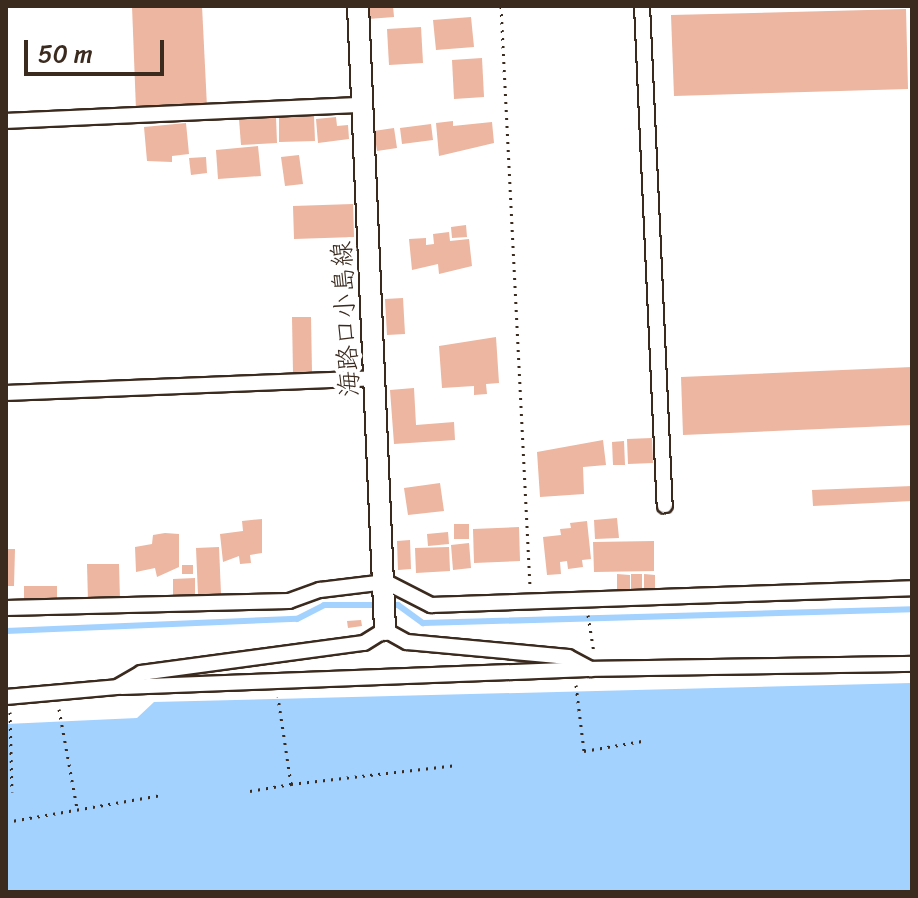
<!DOCTYPE html>
<html>
<head>
<meta charset="utf-8">
<style>
  body { margin:0 }
  #map { position:relative; width:918px; height:898px; overflow:hidden; background:#fff; font-family:Sriracha,"Klee One",sans-serif }
  div>[style] { position:absolute }
  .water>* { inset:0; background:#a3d2ff }
  .stream>* { height:6px; margin:-3px; padding:0 3px; transform-origin:3px; border-radius:3px; background:#a3d2ff }
  .building>* { inset:0; background:#ecb6a1 }
  .path>* { height:3px; margin-top:-1.5px; transform-origin:0; background:repeating-linear-gradient(90deg,#3b2a1e 0 2px,transparent 0 8px) }
  .roads { filter:drop-shadow(2px 0 #3b2a1e) drop-shadow(-2px 0 #3b2a1e) drop-shadow(0 2px #3b2a1e) drop-shadow(0 -2px #3b2a1e) }
  .street>* { height:14px; margin:-7px; padding:0 7px; transform-origin:7px; border-radius:7px; background:#fff }
  .secondary>* { height:20px; margin:-10px; padding:0 10px; transform-origin:10px; border-radius:10px; background:#fff }
  span { translate:-50% -50%; white-space:nowrap; text-align:center; line-height:1.15; -webkit-text-stroke:8px #fff; paint-order:stroke }
  .street-label { font-size:26px; color:#3b2a1e }
  .frame { position:absolute; inset:0; border:8px solid #3b2a1e; pointer-events:none }
  .scale { position:absolute; left:24px; top:40px; width:140px; height:36px; box-sizing:border-box; border:4px solid #3b2a1e; border-top:0; padding-left:10px; font-size:24px; line-height:28px; white-space:nowrap; color:#3b2a1e; -webkit-text-stroke:6px #fff; paint-order:stroke }
</style>
</head>
<body>
<div id="map">
  <div class="water">
    <div style="clip-path:polygon(912px 683px,912px 892px,6px 892px,6px 724px,137px 718px,154px 702px)"></div>
  </div>
  <div class="stream">
    <div style="left:6px;top:631px;width:291px;rotate:-2.4deg"></div>
    <div style="left:297px;top:619px;width:30px;rotate:-27deg"></div>
    <div style="left:324px;top:605px;width:74px"></div>
    <div style="left:398px;top:605px;width:31px;rotate:36deg"></div>
    <div style="left:423px;top:623px;width:489px;rotate:-1.6deg"></div>
  </div>
  <div class="building">
    <div style="clip-path:polygon(132px 6px,202px 6px,207px 107px,136px 110px)"></div>
    <div style="clip-path:polygon(367px 6px,393px 6px,394px 17px,368px 19px)"></div>
    <div style="clip-path:polygon(906px 9px,908px 89px,674px 96px,671px 15px)"></div>
    <div style="clip-path:polygon(471px 17px,474px 47px,436px 50px,433px 20px)"></div>
    <div style="clip-path:polygon(421px 27px,423px 63px,389px 65px,387px 29px)"></div>
    <div style="clip-path:polygon(482px 58px,484px 97px,454px 99px,452px 60px)"></div>
    <div style="clip-path:polygon(314px 116px,315px 141px,279px 142px,279px 117px)"></div>
    <div style="clip-path:polygon(276px 117px,277px 143px,241px 145px,239px 119px)"></div>
    <div style="clip-path:polygon(336px 117px,337px 126px,348px 125px,349px 139px,318px 143px,316px 119px)"></div>
    <div style="clip-path:polygon(453px 121px,453px 126px,492px 122px,494px 143px,439px 156px,436px 123px)"></div>
    <div style="clip-path:polygon(186px 123px,189px 154px,172px 156px,172px 162px,147px 161px,144px 127px)"></div>
    <div style="clip-path:polygon(431px 124px,433px 140px,402px 144px,400px 128px)"></div>
    <div style="clip-path:polygon(394px 128px,397px 148px,377px 151px,374px 131px)"></div>
    <div style="clip-path:polygon(258px 146px,261px 176px,218px 179px,216px 150px)"></div>
    <div style="clip-path:polygon(299px 155px,303px 184px,285px 186px,281px 157px)"></div>
    <div style="clip-path:polygon(206px 157px,207px 173px,191px 175px,189px 158px)"></div>
    <div style="clip-path:polygon(353px 204px,354px 237px,294px 239px,293px 206px)"></div>
    <div style="clip-path:polygon(466px 225px,467px 237px,452px 238px,451px 227px)"></div>
    <div style="clip-path:polygon(449px 232px,450px 241px,469px 239px,472px 266px,439px 274px,438px 264px,412px 270px,409px 239px,426px 238px,426px 245px,434px 244px,433px 234px)"></div>
    <div style="clip-path:polygon(403px 298px,405px 334px,387px 335px,385px 299px)"></div>
    <div style="clip-path:polygon(292px 317px,311px 317px,312px 373px,293px 373px)"></div>
    <div style="clip-path:polygon(496px 337px,499px 383px,486px 384px,487px 394px,474px 395px,474px 386px,442px 388px,439px 346px)"></div>
    <div style="clip-path:polygon(912px 367px,912px 425px,683px 435px,681px 377px)"></div>
    <div style="clip-path:polygon(414px 388px,416px 425px,454px 422px,455px 440px,394px 444px,390px 390px)"></div>
    <div style="clip-path:polygon(652px 438px,653px 463px,628px 464px,627px 439px)"></div>
    <div style="clip-path:polygon(603px 440px,606px 465px,583px 467px,584px 494px,540px 497px,537px 452px)"></div>
    <div style="clip-path:polygon(624px 441px,625px 465px,613px 465px,612px 442px)"></div>
    <div style="clip-path:polygon(440px 483px,444px 511px,408px 515px,404px 488px)"></div>
    <div style="clip-path:polygon(912px 486px,912px 501px,813px 506px,812px 490px)"></div>
    <div style="clip-path:polygon(617px 518px,619px 538px,595px 539px,594px 520px)"></div>
    <div style="clip-path:polygon(262px 519px,262px 553px,250px 555px,251px 563px,240px 564px,239px 556px,223px 562px,220px 534px,243px 531px,242px 521px)"></div>
    <div style="clip-path:polygon(587px 521px,591px 559px,582px 560px,583px 567px,568px 569px,567px 561px,560px 562px,561px 574px,547px 575px,543px 537px,561px 535px,560px 529px,571px 528px,570px 523px)"></div>
    <div style="clip-path:polygon(454px 524px,469px 524px,469px 539px,454px 539px)"></div>
    <div style="clip-path:polygon(519px 527px,520px 561px,474px 563px,473px 529px)"></div>
    <div style="clip-path:polygon(448px 532px,449px 544px,428px 546px,427px 534px)"></div>
    <div style="clip-path:polygon(165px 533px,179px 534px,179px 567px,157px 577px,155px 568px,136px 572px,135px 547px,152px 544px,153px 535px)"></div>
    <div style="clip-path:polygon(410px 540px,411px 569px,398px 570px,397px 541px)"></div>
    <div style="clip-path:polygon(654px 541px,654px 571px,594px 572px,593px 542px)"></div>
    <div style="clip-path:polygon(469px 543px,471px 568px,453px 570px,451px 545px)"></div>
    <div style="clip-path:polygon(219px 547px,221px 594px,198px 595px,196px 548px)"></div>
    <div style="clip-path:polygon(449px 547px,450px 571px,416px 573px,415px 548px)"></div>
    <div style="clip-path:polygon(6px 549px,15px 549px,14px 586px,6px 586px)"></div>
    <div style="clip-path:polygon(87px 564px,119px 564px,120px 600px,88px 601px)"></div>
    <div style="clip-path:polygon(182px 565px,193px 565px,193px 574px,182px 574px)"></div>
    <div style="clip-path:polygon(617px 574px,630px 575px,630px 589px,617px 589px)"></div>
    <div style="clip-path:polygon(631px 574px,642px 574px,642px 589px,631px 589px)"></div>
    <div style="clip-path:polygon(644px 574px,655px 575px,655px 588px,644px 589px)"></div>
    <div style="clip-path:polygon(195px 578px,195px 596px,173px 597px,173px 579px)"></div>
    <div style="clip-path:polygon(24px 586px,57px 586px,57px 601px,24px 601px)"></div>
    <div style="clip-path:polygon(361px 620px,362px 626px,348px 628px,347px 621px)"></div>
  </div>
  <div class="path">
    <div style="left:501px;top:6px;width:581px;rotate:87.14deg"></div>
    <div style="left:588px;top:615px;width:36px;rotate:81deg"></div>
    <div style="left:576px;top:685px;width:66px;rotate:83.1deg"></div>
    <div style="left:584px;top:751px;width:59px;rotate:-9.8deg"></div>
    <div style="left:59px;top:709px;width:101px;rotate:79.7deg"></div>
    <div style="left:10px;top:712px;width:80px;rotate:88.6deg"></div>
    <div style="left:291px;top:784px;width:167px;rotate:-6.5deg"></div>
    <div style="left:250px;top:791px;width:42px;rotate:-9.7deg"></div>
    <div style="left:291px;top:784px;width:88px;rotate:-98.5deg"></div>
    <div style="left:6px;top:822px;width:156px;rotate:-9.9deg"></div>
  </div>
  <div class="roads">
    <div class="street">
      <div style="left:642px;top:6px;width:500px;rotate:87.4deg"></div>
      <div style="left:6px;top:121px;width:356px;rotate:-2.6deg"></div>
      <div style="left:6px;top:393px;width:368px;rotate:-2.3deg"></div>
      <div style="left:6px;top:608px;width:283px;rotate:-1.4deg"></div>
      <div style="left:289px;top:601px;width:33px;rotate:-20deg"></div>
      <div style="left:320px;top:590px;width:66px;rotate:-6.9deg"></div>
      <div style="left:386px;top:582px;width:51px;rotate:27.1deg"></div>
      <div style="left:431px;top:605px;width:481px;rotate:-2deg"></div>
      <div style="left:122px;top:687px;width:466px;rotate:-2.2deg"></div>
      <div style="left:6px;top:697px;width:111px;rotate:-5.1deg"></div>
      <div style="left:117px;top:687px;width:28px;rotate:-30deg"></div>
      <div style="left:141px;top:673px;width:225px;rotate:-7.7deg"></div>
      <div style="left:364px;top:643px;width:25px;rotate:-32deg"></div>
      <div style="left:385px;top:630px;width:25px;rotate:29deg"></div>
      <div style="left:407px;top:642px;width:162px;rotate:5.3deg"></div>
      <div style="left:568px;top:657px;width:26px;rotate:28deg"></div>
      <div style="left:591px;top:669px;width:321px;rotate:-0.9deg"></div>
    </div>
    <div class="secondary">
      <div style="left:358px;top:6px;width:625px;rotate:87.52deg"></div>
    </div>
  </div>
  <div class="street-label">
    <span style="left:346px;top:319px;rotate:-93deg">海路口小島線</span>
  </div>
  <div class="frame"></div>
  <div class="scale">50 m</div>
</div>
</body>
</html>
